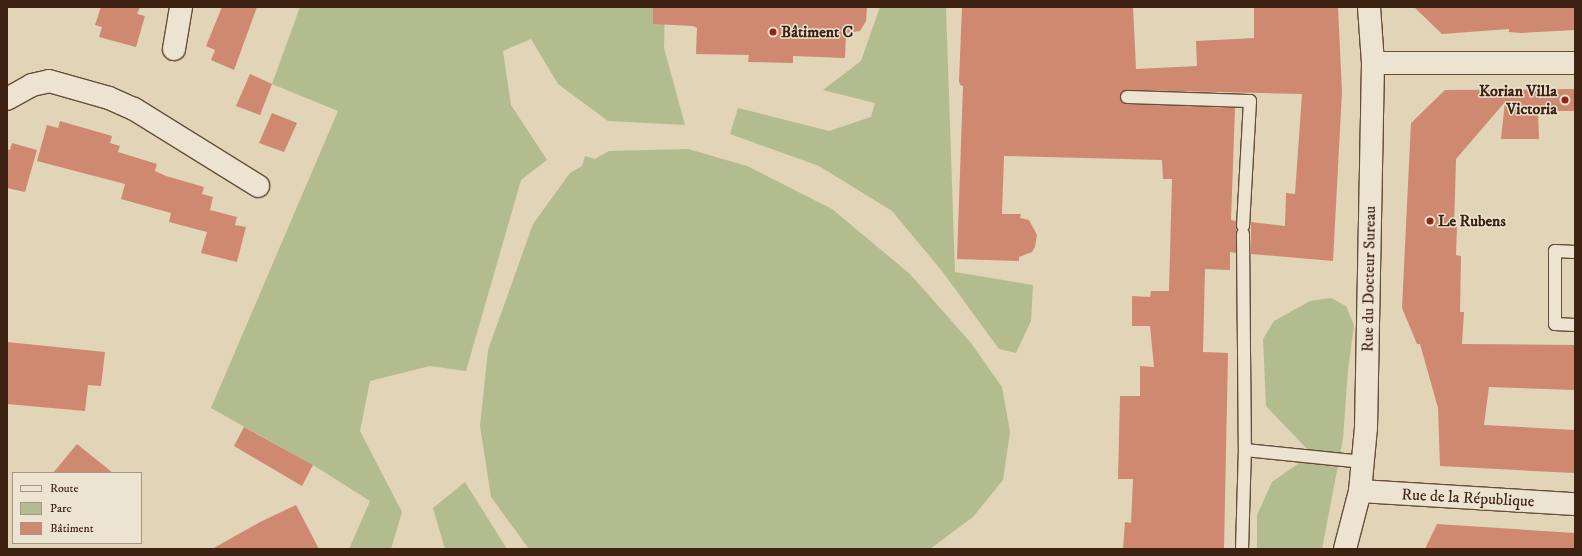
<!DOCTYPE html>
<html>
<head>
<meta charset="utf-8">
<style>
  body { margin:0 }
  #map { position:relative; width:1582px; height:556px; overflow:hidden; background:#e1d4b7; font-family:"IM FELL DW Pica",serif }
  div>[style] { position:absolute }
  .green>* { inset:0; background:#b3bc8e }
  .building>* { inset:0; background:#cf8970 }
  .roads { filter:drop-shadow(1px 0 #664e3a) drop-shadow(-1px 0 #664e3a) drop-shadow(0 1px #664e3a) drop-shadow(0 -1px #664e3a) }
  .lane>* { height:12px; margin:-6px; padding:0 6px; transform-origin:6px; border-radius:6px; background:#ece3d0 }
  .street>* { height:22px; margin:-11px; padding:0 11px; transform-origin:11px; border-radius:11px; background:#ece3d0 }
  .secondary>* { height:22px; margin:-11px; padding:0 11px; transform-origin:11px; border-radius:11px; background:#ece3d0 }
  .dots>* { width:11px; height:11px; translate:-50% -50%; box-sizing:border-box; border:2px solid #ece3d0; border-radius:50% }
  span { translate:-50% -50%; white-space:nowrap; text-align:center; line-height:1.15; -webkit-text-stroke:3px #ece3d0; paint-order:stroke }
  .poi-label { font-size:16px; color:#3d2211; font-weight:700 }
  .left { translate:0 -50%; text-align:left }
  .right { translate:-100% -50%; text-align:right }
  .street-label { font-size:16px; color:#3d2211 }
  .frame { position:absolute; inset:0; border:8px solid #3d2211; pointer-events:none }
  .legend { position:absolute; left:12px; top:472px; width:130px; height:72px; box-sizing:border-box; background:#ece3d0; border:1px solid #a69684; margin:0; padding:5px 7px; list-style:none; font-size:12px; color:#3d2211 }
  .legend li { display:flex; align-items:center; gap:8px; height:20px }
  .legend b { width:20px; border:1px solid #a69684 }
</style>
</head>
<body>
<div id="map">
  <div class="green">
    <div style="clip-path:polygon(300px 7px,665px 7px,664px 48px,685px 125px,608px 121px,558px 84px,531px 39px,503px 51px,511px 105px,547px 160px,521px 180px,466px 371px,430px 366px,370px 381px,360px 431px,402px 512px,391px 549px,349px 549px,370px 501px,313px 465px,211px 408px,338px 111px,272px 84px)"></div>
    <div style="clip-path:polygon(880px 7px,946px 7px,955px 272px,1033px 285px,1031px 321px,1016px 353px,999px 349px,942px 271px,892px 211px,819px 166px,730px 134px,738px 108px,829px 131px,871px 117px,875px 103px,823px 90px,861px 61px)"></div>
    <div style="clip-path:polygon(688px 149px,747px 166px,832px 209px,910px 274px,971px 343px,1002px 387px,1010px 432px,1003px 480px,973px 517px,930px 549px,529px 549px,491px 497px,480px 426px,488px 350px,533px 224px,570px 173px,582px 166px,585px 156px,595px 159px,609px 151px)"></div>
    <div style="clip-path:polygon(1331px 298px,1346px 306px,1354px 325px,1348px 370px,1343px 439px,1322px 549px,1257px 549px,1257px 515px,1272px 482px,1312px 454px,1266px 406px,1263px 339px,1274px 321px,1310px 301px)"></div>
    <div style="clip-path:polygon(465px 482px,507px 549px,445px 549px,433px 508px)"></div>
  </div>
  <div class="building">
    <div style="clip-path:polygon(101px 7px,140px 7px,137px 14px,145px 16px,136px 47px,99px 37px,102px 27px,95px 25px)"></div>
    <div style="clip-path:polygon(222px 7px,257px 7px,234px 70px,211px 60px,215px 50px,206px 46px)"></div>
    <div style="clip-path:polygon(653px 7px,867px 7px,866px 21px,860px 31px,846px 33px,845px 58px,793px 56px,793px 63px,748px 62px,749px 55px,696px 54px,697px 28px,693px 26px,653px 24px)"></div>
    <div style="clip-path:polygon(962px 7px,1133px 7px,1136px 69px,1197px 66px,1196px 41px,1254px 38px,1254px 7px,1338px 7px,1342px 92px,1333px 261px,1251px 254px,1251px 222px,1285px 226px,1286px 193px,1295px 194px,1302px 94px,1127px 90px,1120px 96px,1121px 101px,1127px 104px,1235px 108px,1231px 220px,1236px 221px,1236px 253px,1230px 252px,1230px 270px,1205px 269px,1203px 352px,1228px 353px,1224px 549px,1123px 549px,1125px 522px,1131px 523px,1133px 479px,1118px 479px,1120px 396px,1140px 396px,1140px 366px,1154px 367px,1150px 326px,1132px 326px,1132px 296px,1150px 297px,1151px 291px,1169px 291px,1172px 179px,1163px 179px,1162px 160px,1004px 156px,1002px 214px,1021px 214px,1020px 218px,1029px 220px,1037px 235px,1035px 247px,1032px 252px,1019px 257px,1019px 261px,957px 259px,963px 86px,960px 85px,959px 81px)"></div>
    <div style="clip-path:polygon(1414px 7px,1575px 7px,1575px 30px,1521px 33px,1509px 32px,1509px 29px,1442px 34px)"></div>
    <div style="clip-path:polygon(250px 74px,272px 84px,260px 115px,236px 106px)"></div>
    <div style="clip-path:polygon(1575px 89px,1575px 111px,1538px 111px,1539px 139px,1501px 139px,1505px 102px,1456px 159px,1454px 227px,1457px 227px,1456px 255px,1461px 256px,1460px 312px,1464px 312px,1462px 344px,1575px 345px,1575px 390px,1489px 387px,1484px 425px,1575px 430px,1574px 473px,1440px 466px,1438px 408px,1420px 344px,1417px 344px,1402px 308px,1411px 123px,1445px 90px)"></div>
    <div style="clip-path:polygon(272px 113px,297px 123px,284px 152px,259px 143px)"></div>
    <div style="clip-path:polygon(60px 121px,112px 136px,110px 143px,120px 146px,118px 152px,157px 164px,155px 171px,166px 176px,204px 187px,202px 194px,213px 197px,210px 210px,237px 217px,235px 225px,246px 227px,237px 262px,201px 253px,207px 232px,169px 222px,171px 213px,121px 199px,125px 184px,37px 161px,47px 125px,58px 128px)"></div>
    <div style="clip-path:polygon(12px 143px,37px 150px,25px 192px,7px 188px,7px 149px,10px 150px)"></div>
    <div style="clip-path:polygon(7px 342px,105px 352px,101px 386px,88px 385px,85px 411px,7px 404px)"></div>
    <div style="clip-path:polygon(244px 427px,313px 465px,302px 486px,234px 446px)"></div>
    <div style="clip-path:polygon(77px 444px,113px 473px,53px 473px)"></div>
    <div style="clip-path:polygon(296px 505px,319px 549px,212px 549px,260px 522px)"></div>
    <div style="clip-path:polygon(1437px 524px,1575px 533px,1575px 549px,1425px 549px)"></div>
  </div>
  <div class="roads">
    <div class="lane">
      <div style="left:1127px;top:97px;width:123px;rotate:1.9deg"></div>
      <div style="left:1250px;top:101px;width:125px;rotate:93.2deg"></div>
      <div style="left:1243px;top:234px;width:216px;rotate:89.5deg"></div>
      <div style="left:1245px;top:450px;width:119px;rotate:5.8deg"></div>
      <div style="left:1575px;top:252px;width:20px;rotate:-177deg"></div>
      <div style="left:1555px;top:251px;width:73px;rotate:90deg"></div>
      <div style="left:1555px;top:324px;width:20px;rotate:3deg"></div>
      <div style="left:1242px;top:549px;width:99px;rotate:-88.3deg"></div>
    </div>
    <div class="street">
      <div style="left:174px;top:49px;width:43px;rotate:-80.5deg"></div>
      <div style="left:1373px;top:63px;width:202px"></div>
      <div style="left:7px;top:99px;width:29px;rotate:-29deg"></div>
      <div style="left:32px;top:85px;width:17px;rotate:-13deg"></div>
      <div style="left:49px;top:81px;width:62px;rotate:15.8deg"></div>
      <div style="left:109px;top:98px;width:27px;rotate:24deg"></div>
      <div style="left:134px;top:109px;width:146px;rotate:31.8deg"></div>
    </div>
    <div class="secondary">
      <div style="left:1360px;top:491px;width:215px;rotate:3.5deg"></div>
      <div style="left:1345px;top:549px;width:60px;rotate:-75.5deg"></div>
      <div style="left:1360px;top:491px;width:63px;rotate:-84.6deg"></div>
      <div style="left:1366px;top:428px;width:365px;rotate:-88.9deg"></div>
      <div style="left:1373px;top:63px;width:56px;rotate:-94.1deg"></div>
    </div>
  </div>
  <div class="dots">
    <div style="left:773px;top:32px;background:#8f2418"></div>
    <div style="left:1565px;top:100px;background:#8f2418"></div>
    <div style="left:1430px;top:221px;background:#8f2418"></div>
  </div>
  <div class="poi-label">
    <span class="left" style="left:781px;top:32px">Bâtiment C</span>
    <span class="right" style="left:1557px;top:100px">Korian Villa<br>Victoria</span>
    <span class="left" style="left:1438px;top:221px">Le Rubens</span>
  </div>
  <div class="street-label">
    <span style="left:1369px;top:279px;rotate:-89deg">Rue du Docteur Sureau</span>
    <span style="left:1468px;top:498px;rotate:3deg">Rue de la République</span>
  </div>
  <div class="frame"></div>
  <ul class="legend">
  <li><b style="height:5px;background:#ece3d0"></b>Route</li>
  <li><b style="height:11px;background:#b3bc8e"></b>Parc</li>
  <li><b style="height:11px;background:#cf8970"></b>Bâtiment</li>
  </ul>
</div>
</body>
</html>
